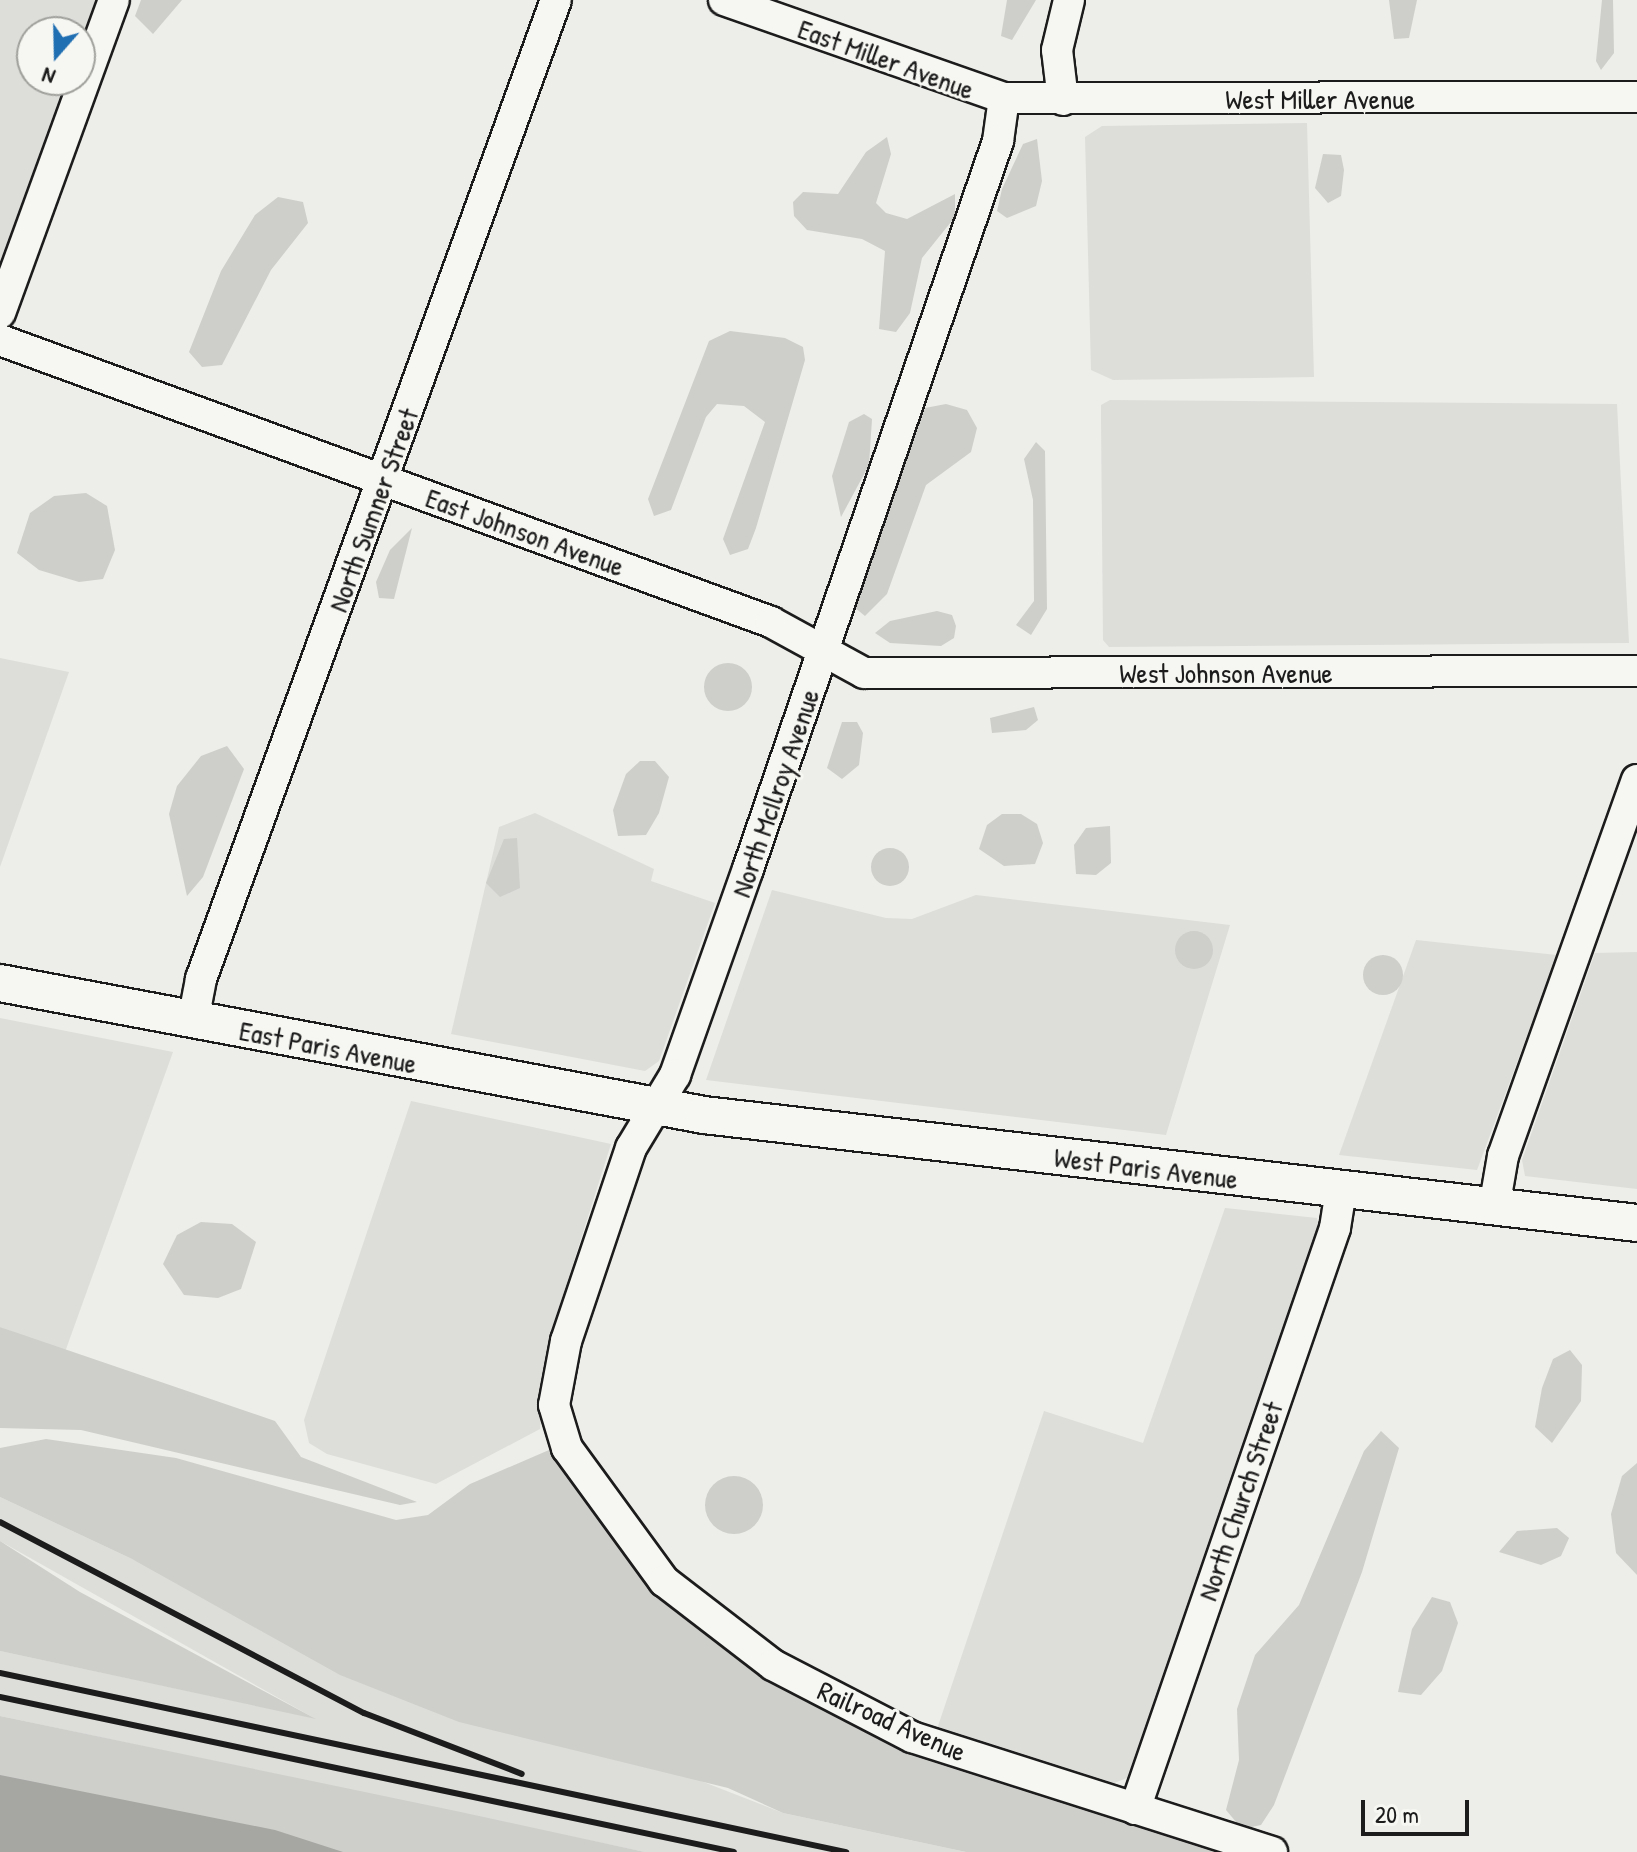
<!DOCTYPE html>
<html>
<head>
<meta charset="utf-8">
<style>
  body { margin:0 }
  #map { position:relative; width:1637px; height:1852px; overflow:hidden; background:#edede9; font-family:"Patrick Hand",sans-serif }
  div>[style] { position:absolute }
  .built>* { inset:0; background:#ddddda }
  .green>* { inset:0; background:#cececb }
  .round { border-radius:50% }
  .water>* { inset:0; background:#a6a6a3 }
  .roads { filter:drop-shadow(2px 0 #1c1c1c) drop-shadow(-2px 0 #1c1c1c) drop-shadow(0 2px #1c1c1c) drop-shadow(0 -2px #1c1c1c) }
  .minor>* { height:30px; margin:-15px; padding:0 15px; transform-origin:15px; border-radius:15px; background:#f6f6f2 }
  .tertiary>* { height:36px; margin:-18px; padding:0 18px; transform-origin:18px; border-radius:18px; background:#f6f6f2 }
  .rail>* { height:6px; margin:-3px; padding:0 3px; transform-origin:3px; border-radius:3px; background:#1c1c1c }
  span { translate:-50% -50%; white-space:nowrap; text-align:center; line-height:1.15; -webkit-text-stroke:6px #f6f6f2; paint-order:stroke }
  .street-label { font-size:28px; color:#1c1c1c }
  .north { position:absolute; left:16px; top:16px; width:80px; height:80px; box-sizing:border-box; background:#f6f6f2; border:2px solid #9f9f9c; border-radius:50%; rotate:200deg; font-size:22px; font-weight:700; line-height:32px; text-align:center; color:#1c1c1c }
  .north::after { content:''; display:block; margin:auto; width:28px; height:36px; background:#1f6fb2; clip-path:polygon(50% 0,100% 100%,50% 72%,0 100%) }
  .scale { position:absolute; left:1361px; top:1800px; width:108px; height:36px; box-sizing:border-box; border:4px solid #1c1c1c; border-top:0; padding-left:10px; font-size:24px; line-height:28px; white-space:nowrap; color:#1c1c1c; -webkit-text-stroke:6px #f6f6f2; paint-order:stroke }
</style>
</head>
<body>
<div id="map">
  <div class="built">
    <div style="clip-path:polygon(0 0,98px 0,80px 51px,80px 32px,32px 32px,32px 80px,70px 80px,0 274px)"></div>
    <div style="clip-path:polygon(1307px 123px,1314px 377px,1113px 380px,1091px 370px,1085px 137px,1102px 126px)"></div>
    <div style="clip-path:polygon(1110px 400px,1617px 404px,1629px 643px,1109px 647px,1103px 640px,1101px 419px,1101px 405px)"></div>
    <div style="clip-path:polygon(0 658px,69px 672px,0 867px)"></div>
    <div style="clip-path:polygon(535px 813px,654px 869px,651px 881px,715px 903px,659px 1061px,645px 1071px,451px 1034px,499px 827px)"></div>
    <div style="clip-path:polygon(772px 890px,886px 918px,912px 919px,976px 895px,1230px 925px,1166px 1135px,706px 1080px)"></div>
    <div style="clip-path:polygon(1416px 940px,1557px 955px,1477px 1170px,1339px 1155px)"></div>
    <div style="clip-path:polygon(1637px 952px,1637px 1189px,1525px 1176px,1522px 1160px,1595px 953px)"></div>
    <div style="clip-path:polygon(0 1018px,173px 1052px,65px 1352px,0 1327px)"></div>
    <div style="clip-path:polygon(411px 1101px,611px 1144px,548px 1343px,540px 1429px,436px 1484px,327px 1454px,309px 1443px,304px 1420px)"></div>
    <div style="clip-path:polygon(1225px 1208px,1317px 1218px,1320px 1234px,1127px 1778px,1104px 1787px,936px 1732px,1044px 1411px,1143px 1443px)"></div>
    <div style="clip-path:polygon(0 1497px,132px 1559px,783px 1813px,966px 1852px,645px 1852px,0 1716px,0 1651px,314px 1718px,0 1541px)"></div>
  </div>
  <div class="green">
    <div style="clip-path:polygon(141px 0,182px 0,153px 34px,135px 16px)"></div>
    <div style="clip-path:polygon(1007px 0,1036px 0,1012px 40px,1001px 36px)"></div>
    <div style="clip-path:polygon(1389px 0,1417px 0,1409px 38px,1394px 39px)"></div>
    <div style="clip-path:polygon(1602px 0,1613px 0,1614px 53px,1601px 70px,1596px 61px)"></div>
    <div style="clip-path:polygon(887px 137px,891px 154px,876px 203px,886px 213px,907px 219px,955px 194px,955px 217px,922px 258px,910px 313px,896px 332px,879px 329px,885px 251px,862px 239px,807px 230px,794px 216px,793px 202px,803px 192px,838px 194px,866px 152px)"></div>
    <div style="clip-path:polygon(1037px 139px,1042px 181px,1036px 206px,1007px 218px,997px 211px,1002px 189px,1023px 144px)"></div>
    <div style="clip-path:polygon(1323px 154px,1341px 155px,1344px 170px,1341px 196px,1328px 203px,1315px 188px)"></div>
    <div style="clip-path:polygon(278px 197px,303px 202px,308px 223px,271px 270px,222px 365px,202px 367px,189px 352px,221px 271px,255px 215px)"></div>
    <div style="clip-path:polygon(730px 331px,785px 338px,803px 347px,805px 360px,756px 528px,748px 549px,730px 555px,723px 539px,765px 422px,744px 406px,717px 404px,706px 417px,671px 510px,654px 516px,648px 499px,709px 341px)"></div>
    <div style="clip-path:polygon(946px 404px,967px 410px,977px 428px,971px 452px,926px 485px,887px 594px,865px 616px,854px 607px,925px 408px)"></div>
    <div style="clip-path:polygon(864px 414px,872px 419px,869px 465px,841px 517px,832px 476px,849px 422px)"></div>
    <div style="clip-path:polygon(1036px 442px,1045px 451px,1047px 609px,1031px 635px,1016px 625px,1034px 601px,1033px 500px,1024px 459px)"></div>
    <div style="clip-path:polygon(86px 493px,107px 506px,115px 550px,103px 579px,79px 582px,39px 570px,17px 553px,30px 513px,54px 496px)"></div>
    <div style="clip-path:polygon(412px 528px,394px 599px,379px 598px,376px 582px,390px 550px)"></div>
    <div style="clip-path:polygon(937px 611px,952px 615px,956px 626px,954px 638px,941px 646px,890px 643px,875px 633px,890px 621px)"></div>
    <div class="round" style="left:704px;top:663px;width:48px;height:48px"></div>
    <div style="clip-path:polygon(1034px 707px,1038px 720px,1026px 730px,992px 733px,990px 718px)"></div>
    <div style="clip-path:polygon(842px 722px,857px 722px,863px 733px,859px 765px,842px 779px,827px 768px)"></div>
    <div style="clip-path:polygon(227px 746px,244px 769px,203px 877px,187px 896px,169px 814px,177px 786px,201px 756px)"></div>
    <div style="clip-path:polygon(640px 761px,655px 761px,669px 777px,659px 813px,646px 835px,618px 836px,613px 810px,626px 774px)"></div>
    <div style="clip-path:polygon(1002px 814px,1021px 814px,1037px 824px,1043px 843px,1035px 864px,1004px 866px,979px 849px,987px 825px)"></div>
    <div style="clip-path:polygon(1110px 826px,1111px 863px,1096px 875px,1076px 874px,1074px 845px,1086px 828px)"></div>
    <div style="clip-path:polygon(517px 838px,520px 888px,500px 897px,486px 883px,504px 839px)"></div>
    <div class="round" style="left:871px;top:848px;width:38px;height:38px"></div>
    <div class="round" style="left:1175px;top:931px;width:38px;height:38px"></div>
    <div class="round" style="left:1363px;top:955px;width:40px;height:40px"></div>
    <div style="clip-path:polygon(201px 1222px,232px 1224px,256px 1242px,241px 1289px,218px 1298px,184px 1295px,163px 1264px,177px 1235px)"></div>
    <div style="clip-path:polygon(0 1327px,275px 1421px,301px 1457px,417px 1502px,400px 1505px,81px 1430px,0 1428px)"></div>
    <div style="clip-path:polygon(1570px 1350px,1582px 1365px,1581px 1401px,1552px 1443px,1535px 1427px,1542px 1388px,1553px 1359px)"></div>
    <div style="clip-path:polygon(1381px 1431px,1399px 1448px,1362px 1572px,1274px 1805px,1261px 1825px,1242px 1829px,1226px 1810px,1239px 1760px,1237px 1709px,1255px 1655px,1299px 1605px,1364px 1451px)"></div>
    <div style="clip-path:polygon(46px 1439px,176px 1458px,396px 1520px,428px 1515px,470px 1484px,549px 1450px,634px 1566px,749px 1660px,1240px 1852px,966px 1852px,783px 1813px,728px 1788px,459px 1722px,340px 1675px,132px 1559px,0 1497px,0 1448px)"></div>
    <div style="clip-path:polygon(1637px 1463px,1637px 1575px,1616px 1553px,1611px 1514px,1622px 1476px)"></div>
    <div class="round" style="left:705px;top:1476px;width:58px;height:58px"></div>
    <div style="clip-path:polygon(1557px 1528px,1569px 1538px,1561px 1556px,1541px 1565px,1499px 1552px,1517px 1531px)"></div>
    <div style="clip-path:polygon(0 1541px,80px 1592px,316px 1719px,0 1651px)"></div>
    <div style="clip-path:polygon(1432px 1597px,1450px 1602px,1458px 1623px,1442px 1671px,1421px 1695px,1398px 1692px,1412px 1629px)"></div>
    <div style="clip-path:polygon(0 1716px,456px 1811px,645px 1852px,0 1852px)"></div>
  </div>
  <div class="water">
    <div style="clip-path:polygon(0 1775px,275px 1830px,343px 1852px,0 1852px)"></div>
  </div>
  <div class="roads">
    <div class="minor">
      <div style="left:724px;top:0;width:297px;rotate:19.3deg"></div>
      <div style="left:1004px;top:98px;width:633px;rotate:-0.09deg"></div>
      <div style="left:1004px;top:98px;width:43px;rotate:97.9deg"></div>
      <div style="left:998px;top:141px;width:770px;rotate:108.95deg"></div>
      <div style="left:748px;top:869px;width:219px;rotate:109.5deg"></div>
      <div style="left:675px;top:1075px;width:85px;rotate:121.1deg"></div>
      <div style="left:631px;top:1148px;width:204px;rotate:108.6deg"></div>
      <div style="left:566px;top:1341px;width:65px;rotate:100.6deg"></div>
      <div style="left:554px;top:1405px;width:45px;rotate:73.2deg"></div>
      <div style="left:567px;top:1448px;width:165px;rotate:53.9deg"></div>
      <div style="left:664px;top:1581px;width:138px;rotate:37.6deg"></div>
      <div style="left:773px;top:1665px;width:157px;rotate:27.4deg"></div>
      <div style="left:912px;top:1737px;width:378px;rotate:17.7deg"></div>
      <div style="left:1063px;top:100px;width:50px;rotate:-96.8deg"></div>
      <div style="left:1057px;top:50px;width:51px;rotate:-76.5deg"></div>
      <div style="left:0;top:313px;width:333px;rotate:-70deg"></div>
      <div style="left:0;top:340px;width:821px;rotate:20.09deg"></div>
      <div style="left:771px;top:622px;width:106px;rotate:28.7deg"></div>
      <div style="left:864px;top:673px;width:773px;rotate:-0.15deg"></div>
      <div style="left:193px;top:1021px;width:43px;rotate:-79.2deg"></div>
      <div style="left:201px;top:979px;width:1041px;rotate:-70.07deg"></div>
      <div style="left:1494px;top:1208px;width:53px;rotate:-80.2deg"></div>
      <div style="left:1503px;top:1156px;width:399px;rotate:-70.4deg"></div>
      <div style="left:1135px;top:1809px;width:614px;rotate:-71deg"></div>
      <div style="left:1335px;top:1228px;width:37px;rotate:-81deg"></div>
    </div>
    <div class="tertiary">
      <div style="left:0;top:983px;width:716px;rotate:10.62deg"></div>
      <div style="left:704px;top:1115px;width:939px;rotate:6.6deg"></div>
    </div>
  </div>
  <div class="rail">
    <div style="left:0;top:1522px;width:411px;rotate:27.7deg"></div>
    <div style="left:364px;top:1713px;width:169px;rotate:21.1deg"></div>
    <div style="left:0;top:1673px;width:865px;rotate:11.95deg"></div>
    <div style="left:0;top:1697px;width:750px;rotate:11.92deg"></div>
  </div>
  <div class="street-label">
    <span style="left:886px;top:59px;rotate:20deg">East Miller Avenue</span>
    <span style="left:1320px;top:99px">West Miller Avenue</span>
    <span style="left:373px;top:510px;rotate:-70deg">North Sumner Street</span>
    <span style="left:525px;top:532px;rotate:20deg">East Johnson Avenue</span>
    <span style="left:1226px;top:673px">West Johnson Avenue</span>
    <span style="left:775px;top:793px;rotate:-71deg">North McIlroy Avenue</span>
    <span style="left:328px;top:1047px;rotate:11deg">East Paris Avenue</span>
    <span style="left:1146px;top:1168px;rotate:7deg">West Paris Avenue</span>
    <span style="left:1240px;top:1501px;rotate:-71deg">North Church Street</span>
    <span style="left:892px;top:1721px;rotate:24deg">Railroad Avenue</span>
  </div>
  <div class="north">N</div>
  <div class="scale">20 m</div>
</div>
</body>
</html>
